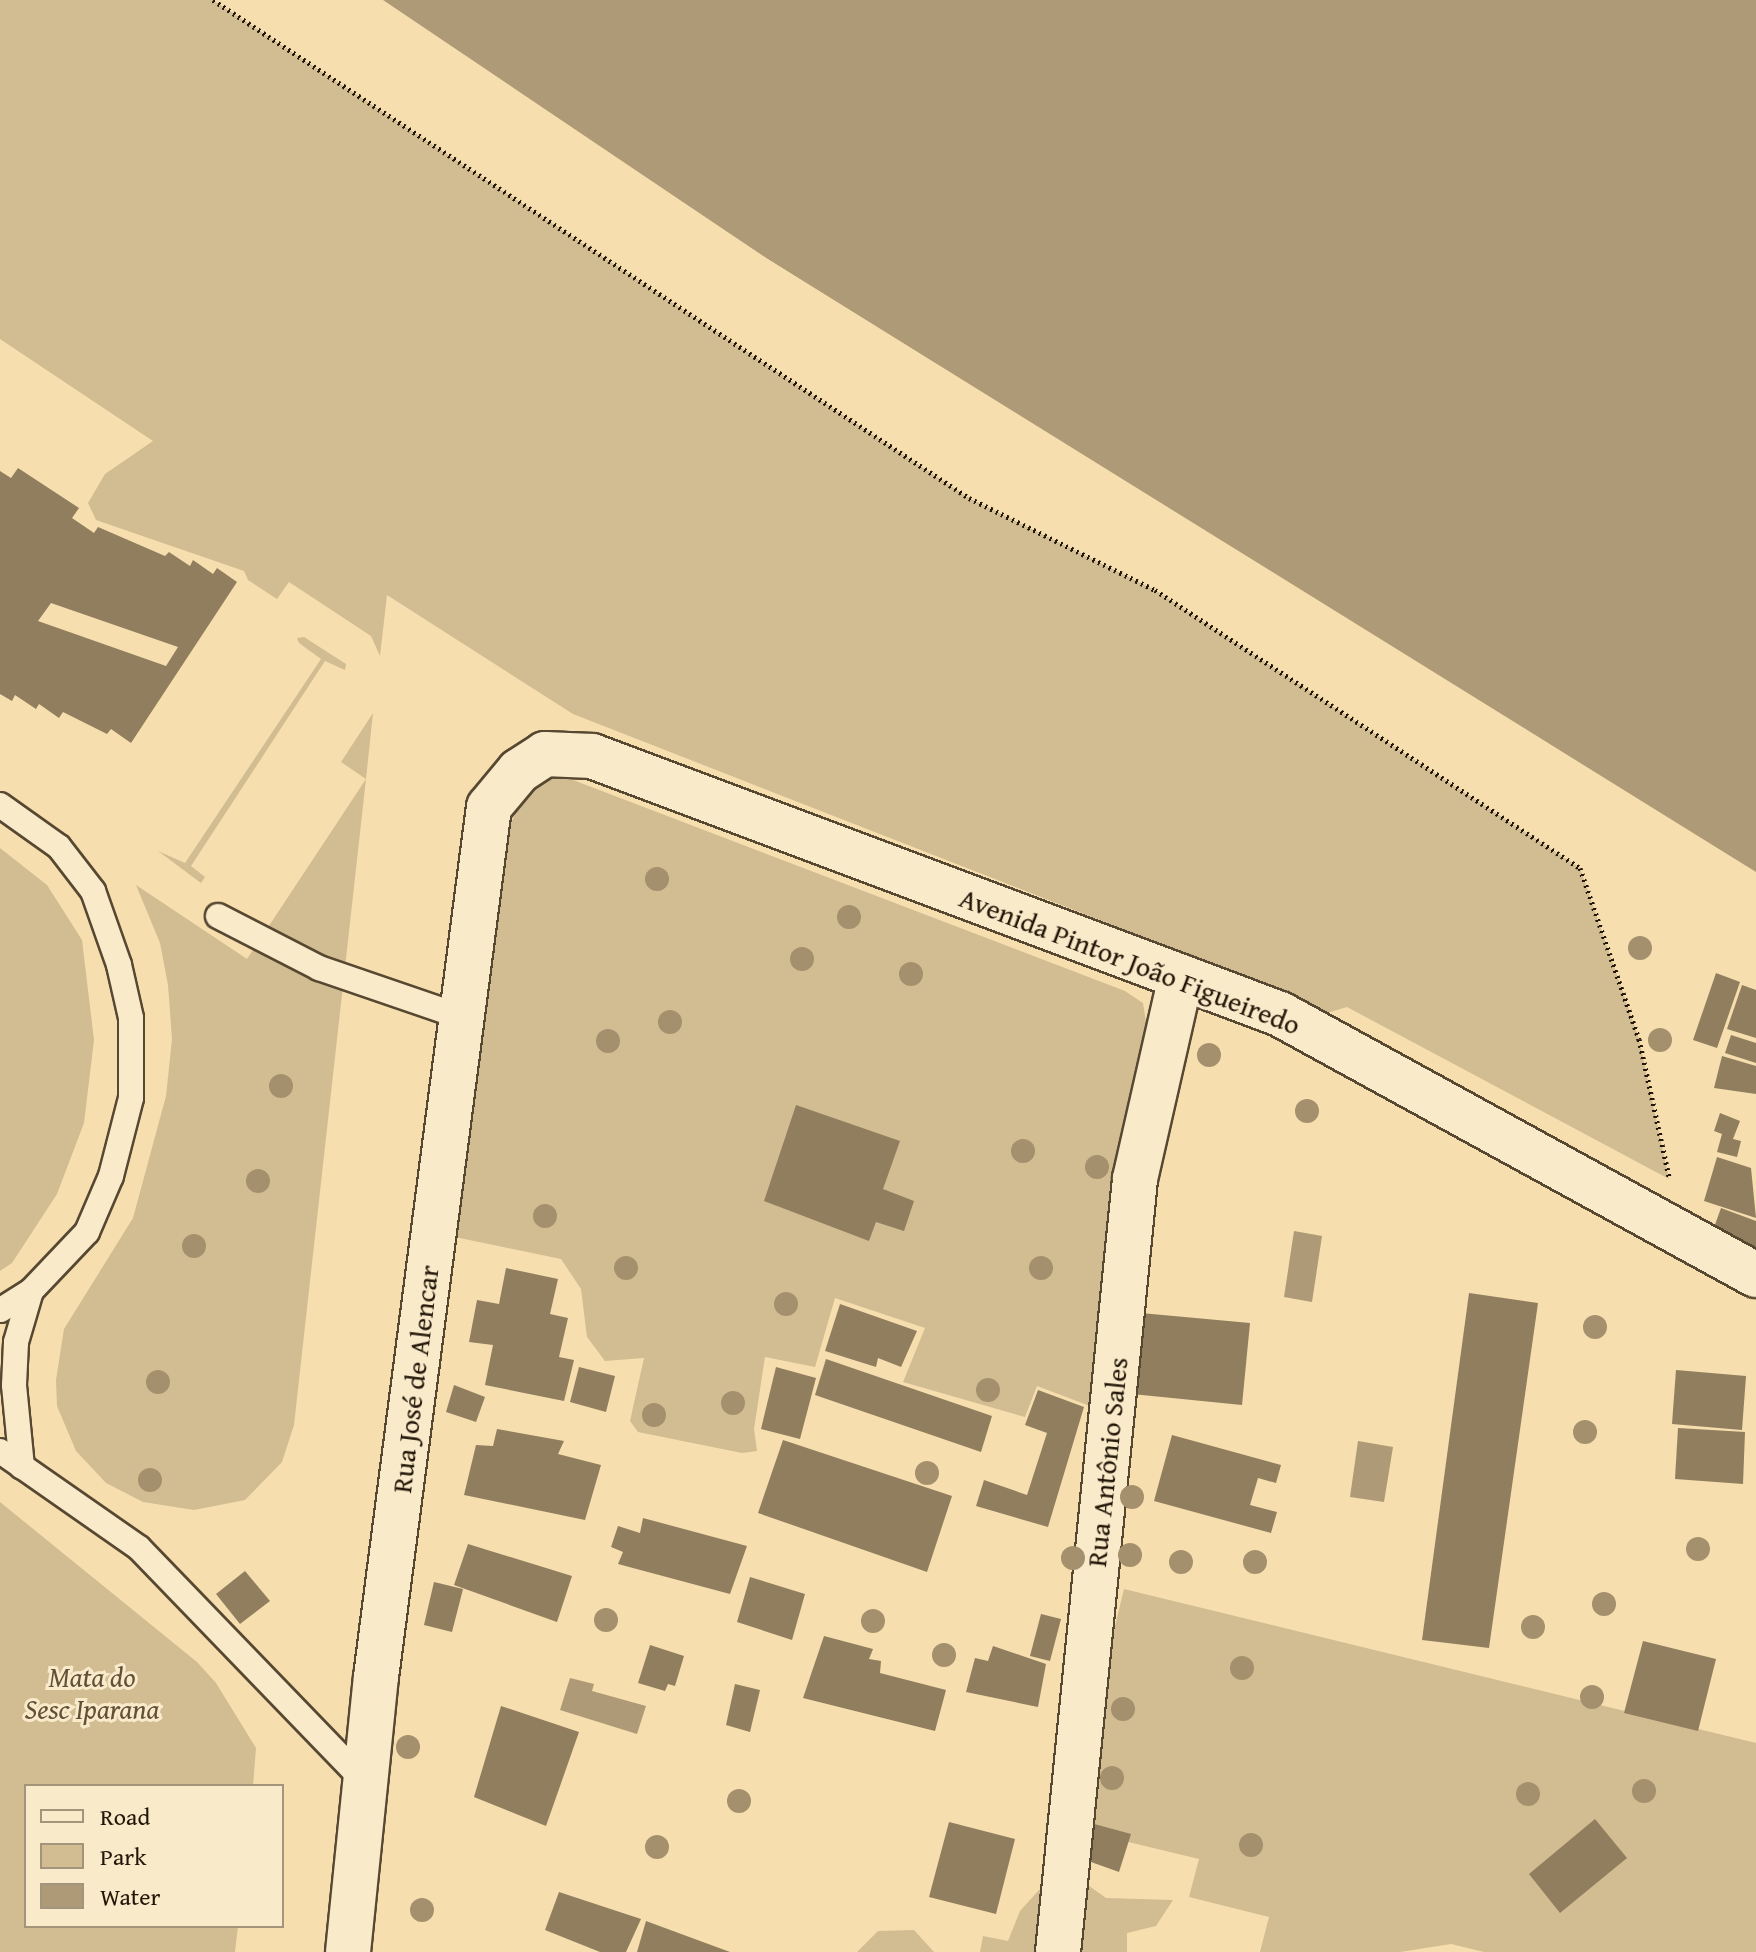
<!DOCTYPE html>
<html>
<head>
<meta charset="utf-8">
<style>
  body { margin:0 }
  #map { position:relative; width:1756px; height:1952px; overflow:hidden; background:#f6deae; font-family:"Gentium Book Plus",serif }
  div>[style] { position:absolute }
  .green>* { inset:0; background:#d2bc92 }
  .water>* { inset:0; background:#ae9a76 }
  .pier>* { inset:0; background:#f6deae }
  .building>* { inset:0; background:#907e5e }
  .path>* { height:5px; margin-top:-2.5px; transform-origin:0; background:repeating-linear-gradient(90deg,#221608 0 2px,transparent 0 6px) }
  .roads { filter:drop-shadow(2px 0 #574832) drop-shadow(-2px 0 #574832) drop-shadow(0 2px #574832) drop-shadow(0 -2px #574832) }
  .service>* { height:24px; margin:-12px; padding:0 12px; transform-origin:12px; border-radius:12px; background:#f9eaca }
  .minor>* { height:44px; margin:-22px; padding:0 22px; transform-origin:22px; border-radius:22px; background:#f9eaca }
  .trees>* { width:24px; height:24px; margin:-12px; border-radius:50%; background:#a4906d }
  span { translate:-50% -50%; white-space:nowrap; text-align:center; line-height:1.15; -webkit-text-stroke:6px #f9eaca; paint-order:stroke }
  .street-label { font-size:28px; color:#221608 }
  .park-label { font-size:28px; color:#605038; font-style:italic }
  .legend { position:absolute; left:24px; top:1784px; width:260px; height:144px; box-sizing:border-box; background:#f9eaca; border:2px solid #a3957c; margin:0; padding:10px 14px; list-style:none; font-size:24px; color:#221608 }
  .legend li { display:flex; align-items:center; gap:16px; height:40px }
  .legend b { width:40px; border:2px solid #a3957c }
</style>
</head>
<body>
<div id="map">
  <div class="green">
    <div style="clip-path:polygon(0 0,213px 0,969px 498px,1155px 590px,1580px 868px,1639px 1039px,1669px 1179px,1347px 1007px,1320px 1015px,1110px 924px,573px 714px,387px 595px,380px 656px,371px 636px,289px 582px,277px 599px,248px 580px,244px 571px,96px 520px,88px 503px,105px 474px,153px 441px,0 339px)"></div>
    <div style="clip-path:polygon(304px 637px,346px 664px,345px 670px,325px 661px,191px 866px,205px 877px,201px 883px,158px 851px,185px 863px,321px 659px,299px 643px,297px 638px)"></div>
    <div style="clip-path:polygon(373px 713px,366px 779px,294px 1425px,282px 1462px,245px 1500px,194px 1510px,143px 1502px,106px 1483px,76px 1451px,57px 1406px,56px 1380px,64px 1329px,133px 1218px,166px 1096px,172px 1039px,168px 985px,160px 943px,136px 885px,247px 959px,366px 779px,341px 762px)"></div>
    <div style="clip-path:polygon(560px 775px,1125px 991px,1143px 1003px,1146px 1022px,1116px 1190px,1090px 1406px,1037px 1386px,1025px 1417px,903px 1382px,925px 1328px,835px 1298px,815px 1367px,765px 1357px,754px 1429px,757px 1451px,742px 1453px,638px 1432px,630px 1421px,644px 1358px,605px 1361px,587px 1337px,581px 1289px,561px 1259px,455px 1237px,497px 852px,522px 800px,546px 780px)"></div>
    <div style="clip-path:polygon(0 848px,47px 885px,82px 940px,94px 1040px,84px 1123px,57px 1194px,12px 1263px,0 1271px)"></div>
    <div style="clip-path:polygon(0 1502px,197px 1662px,216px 1683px,256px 1748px,253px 1786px,26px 1786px,26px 1926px,238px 1926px,235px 1952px,0 1952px)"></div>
    <div style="clip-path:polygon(1124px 1589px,1756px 1743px,1756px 1952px,1484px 1952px,1451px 1944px,1400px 1952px,1260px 1952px,1269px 1917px,1189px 1897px,1199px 1859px,1066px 1827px)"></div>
    <div style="clip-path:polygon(1085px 1883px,1106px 1898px,1173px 1900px,1156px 1926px,1127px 1933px,1127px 1952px,980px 1952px,983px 1936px,1008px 1941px,1020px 1911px,1039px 1890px)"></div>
    <div style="clip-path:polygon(914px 1930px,934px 1952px,857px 1952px,878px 1931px)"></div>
  </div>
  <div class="water">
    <div style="clip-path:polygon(383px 0,1756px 0,1756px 872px,766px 258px)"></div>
    <div style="clip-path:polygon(1294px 1231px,1322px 1236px,1312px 1302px,1284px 1297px)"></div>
    <div style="clip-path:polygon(1358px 1441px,1393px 1447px,1384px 1502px,1350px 1497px)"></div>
    <div style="clip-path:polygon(570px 1678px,594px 1684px,592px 1691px,646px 1706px,637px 1734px,560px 1710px)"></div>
  </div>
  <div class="pier">
    <div style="clip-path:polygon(379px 0,766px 258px,1756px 876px,764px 262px)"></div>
  </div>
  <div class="building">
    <div style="clip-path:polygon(evenodd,18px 468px,79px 508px,72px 518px,94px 533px,98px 527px,165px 556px,169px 552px,190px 566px,193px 560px,213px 574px,217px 568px,237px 582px,131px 743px,111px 729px,107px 734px,63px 712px,59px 718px,39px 704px,36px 709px,15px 695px,12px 701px,0 694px,0 471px,11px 478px,18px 468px,51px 603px,178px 647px,166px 666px,38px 621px,51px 603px)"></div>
    <div style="clip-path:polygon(1716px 973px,1740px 982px,1717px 1048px,1693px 1040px)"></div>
    <div style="clip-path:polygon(1742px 985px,1756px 990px,1756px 1038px,1727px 1029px)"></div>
    <div style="clip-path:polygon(1731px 1035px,1756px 1043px,1756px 1063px,1725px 1053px)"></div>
    <div style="clip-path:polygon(1722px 1056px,1756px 1066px,1756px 1094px,1714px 1088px)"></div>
    <div style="clip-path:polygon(796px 1105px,900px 1141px,883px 1189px,914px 1201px,904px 1231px,876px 1222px,869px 1241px,764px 1201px)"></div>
    <div style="clip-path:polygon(1720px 1113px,1740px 1121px,1733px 1139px,1741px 1141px,1737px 1157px,1717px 1152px,1722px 1134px,1714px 1131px)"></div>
    <div style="clip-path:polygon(1717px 1157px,1751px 1168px,1756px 1218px,1704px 1201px)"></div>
    <div style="clip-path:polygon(1721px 1208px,1756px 1221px,1756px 1265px,1707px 1247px)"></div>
    <div style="clip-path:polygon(506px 1268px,558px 1279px,550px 1314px,568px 1318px,559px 1357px,574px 1360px,564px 1401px,485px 1385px,493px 1345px,469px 1342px,477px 1300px,499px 1304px)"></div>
    <div style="clip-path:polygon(1469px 1293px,1538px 1303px,1489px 1648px,1422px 1640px)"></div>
    <div style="clip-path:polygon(840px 1304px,917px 1331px,901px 1367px,878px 1358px,876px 1367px,825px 1351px)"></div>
    <div style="clip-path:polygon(1130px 1312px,1250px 1323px,1242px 1405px,1122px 1393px)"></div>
    <div style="clip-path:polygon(826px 1359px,992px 1416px,981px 1452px,815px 1395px)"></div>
    <div style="clip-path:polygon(579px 1367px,615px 1376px,606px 1412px,570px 1402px)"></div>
    <div style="clip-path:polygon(776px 1367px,816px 1378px,800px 1439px,761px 1429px)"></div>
    <div style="clip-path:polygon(1676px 1370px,1746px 1376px,1742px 1430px,1672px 1424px)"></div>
    <div style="clip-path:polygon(454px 1385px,485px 1397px,476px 1422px,446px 1412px)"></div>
    <div style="clip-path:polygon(1038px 1390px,1084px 1407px,1048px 1527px,976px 1506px,984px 1480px,1027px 1495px,1047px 1433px,1025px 1425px)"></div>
    <div style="clip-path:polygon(1678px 1428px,1745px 1432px,1743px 1484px,1675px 1479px)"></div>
    <div style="clip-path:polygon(497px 1429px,564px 1441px,558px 1454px,601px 1465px,585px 1520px,464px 1495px,476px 1445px,493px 1446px)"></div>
    <div style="clip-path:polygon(1172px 1435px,1281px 1465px,1276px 1483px,1258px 1478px,1250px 1505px,1277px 1512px,1271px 1533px,1154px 1501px)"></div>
    <div style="clip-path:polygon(783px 1440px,952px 1496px,927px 1572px,758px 1513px)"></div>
    <div style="clip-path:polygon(643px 1518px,747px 1546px,730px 1594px,618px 1564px,623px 1552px,611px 1547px,618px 1526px,640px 1533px)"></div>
    <div style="clip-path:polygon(468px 1544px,572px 1576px,557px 1622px,454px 1585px)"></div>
    <div style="clip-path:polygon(245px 1571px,270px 1601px,240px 1624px,216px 1594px)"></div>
    <div style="clip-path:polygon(750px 1577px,805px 1594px,792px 1640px,737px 1622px)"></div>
    <div style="clip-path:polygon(434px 1582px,463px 1589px,452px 1632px,424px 1625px)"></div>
    <div style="clip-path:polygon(1041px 1614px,1061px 1619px,1050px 1661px,1030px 1656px)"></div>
    <div style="clip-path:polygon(824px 1636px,873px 1649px,869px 1659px,881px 1661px,880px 1673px,946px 1690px,935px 1731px,803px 1698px)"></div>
    <div style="clip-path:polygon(1643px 1641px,1716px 1659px,1698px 1731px,1624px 1713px)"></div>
    <div style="clip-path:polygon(650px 1645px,684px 1656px,675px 1686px,668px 1684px,665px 1691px,638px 1683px)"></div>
    <div style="clip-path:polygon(993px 1646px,1046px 1664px,1038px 1707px,966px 1692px,975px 1658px,988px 1661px)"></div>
    <div style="clip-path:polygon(735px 1684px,760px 1690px,750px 1732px,726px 1725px)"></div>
    <div style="clip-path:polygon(501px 1706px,579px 1732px,546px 1826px,474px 1797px)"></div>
    <div style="clip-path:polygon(1076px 1819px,1131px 1834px,1119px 1872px,1091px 1862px,1085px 1883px)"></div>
    <div style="clip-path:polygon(1595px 1819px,1627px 1858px,1560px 1913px,1529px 1874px)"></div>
    <div style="clip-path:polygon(949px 1822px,1015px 1839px,996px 1914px,929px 1897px)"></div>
    <div style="clip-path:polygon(559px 1892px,641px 1919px,626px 1952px,600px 1952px,545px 1930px)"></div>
    <div style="clip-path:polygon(646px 1921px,730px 1952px,637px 1952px)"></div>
  </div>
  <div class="path">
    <div style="left:213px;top:0;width:905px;rotate:33.37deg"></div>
    <div style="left:969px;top:498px;width:208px;rotate:26.3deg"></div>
    <div style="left:1155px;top:590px;width:508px;rotate:33.19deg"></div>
    <div style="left:1580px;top:868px;width:181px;rotate:71deg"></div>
    <div style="left:1639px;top:1039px;width:141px;rotate:77.7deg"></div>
  </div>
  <div class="roads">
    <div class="service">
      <div style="left:0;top:805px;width:72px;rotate:35.4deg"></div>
      <div style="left:59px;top:847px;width:56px;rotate:52.3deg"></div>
      <div style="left:93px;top:891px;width:78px;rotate:70.6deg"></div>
      <div style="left:119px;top:965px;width:54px;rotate:77.2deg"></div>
      <div style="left:131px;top:1018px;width:80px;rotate:90deg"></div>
      <div style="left:131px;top:1098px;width:81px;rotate:104.4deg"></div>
      <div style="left:111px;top:1176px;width:61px;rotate:113.2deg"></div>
      <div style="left:87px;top:1232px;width:81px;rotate:133.5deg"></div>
      <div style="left:31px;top:1291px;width:36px;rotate:148deg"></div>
      <div style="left:218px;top:916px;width:114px;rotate:27.2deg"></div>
      <div style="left:319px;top:968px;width:151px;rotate:18.9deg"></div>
      <div style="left:0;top:1451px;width:169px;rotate:34.9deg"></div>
      <div style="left:139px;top:1548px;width:327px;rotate:46deg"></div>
      <div style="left:22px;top:1467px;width:82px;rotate:-95.6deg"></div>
      <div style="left:14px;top:1385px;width:43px;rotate:-87.3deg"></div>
      <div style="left:16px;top:1342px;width:53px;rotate:-73.6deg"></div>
    </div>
    <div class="minor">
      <div style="left:348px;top:1952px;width:276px;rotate:-84.2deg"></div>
      <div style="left:376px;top:1677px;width:877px;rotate:-82.6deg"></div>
      <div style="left:489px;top:807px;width:47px;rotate:-50.2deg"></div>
      <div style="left:519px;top:771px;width:31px;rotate:-33deg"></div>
      <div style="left:545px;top:754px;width:47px;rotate:2.4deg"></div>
      <div style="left:592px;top:756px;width:735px;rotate:20.56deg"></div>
      <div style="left:1280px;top:1014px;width:543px;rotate:28.74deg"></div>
      <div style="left:1058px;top:1952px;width:777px;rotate:-84.31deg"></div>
      <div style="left:1135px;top:1179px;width:207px;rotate:-77.2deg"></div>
    </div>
  </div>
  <div class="trees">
    <div style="left:657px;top:879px"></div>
    <div style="left:849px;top:917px"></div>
    <div style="left:1640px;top:948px"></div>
    <div style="left:802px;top:959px"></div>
    <div style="left:911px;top:974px"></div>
    <div style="left:670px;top:1022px"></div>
    <div style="left:1660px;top:1040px"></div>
    <div style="left:608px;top:1041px"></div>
    <div style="left:1209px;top:1055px"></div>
    <div style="left:281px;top:1086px"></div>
    <div style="left:1307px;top:1111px"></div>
    <div style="left:1023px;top:1151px"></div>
    <div style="left:1097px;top:1167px"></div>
    <div style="left:258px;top:1181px"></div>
    <div style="left:545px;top:1216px"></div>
    <div style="left:194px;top:1246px"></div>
    <div style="left:626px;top:1268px"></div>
    <div style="left:1041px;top:1268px"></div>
    <div style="left:786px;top:1304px"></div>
    <div style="left:1595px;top:1327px"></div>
    <div style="left:158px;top:1382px"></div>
    <div style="left:988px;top:1390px"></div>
    <div style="left:733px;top:1403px"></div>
    <div style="left:654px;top:1415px"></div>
    <div style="left:1585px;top:1432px"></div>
    <div style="left:927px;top:1473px"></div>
    <div style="left:150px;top:1480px"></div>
    <div style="left:1132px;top:1497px"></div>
    <div style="left:1698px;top:1549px"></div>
    <div style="left:1130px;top:1555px"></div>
    <div style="left:1073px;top:1558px"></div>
    <div style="left:1181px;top:1562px"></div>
    <div style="left:1255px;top:1562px"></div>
    <div style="left:1604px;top:1604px"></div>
    <div style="left:606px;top:1620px"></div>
    <div style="left:873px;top:1621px"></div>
    <div style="left:1533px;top:1627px"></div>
    <div style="left:944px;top:1655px"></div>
    <div style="left:1242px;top:1668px"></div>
    <div style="left:1592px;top:1697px"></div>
    <div style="left:1123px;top:1709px"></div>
    <div style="left:408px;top:1747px"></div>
    <div style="left:1112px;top:1778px"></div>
    <div style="left:1644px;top:1791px"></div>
    <div style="left:1528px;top:1794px"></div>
    <div style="left:739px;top:1801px"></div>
    <div style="left:1251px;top:1845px"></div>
    <div style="left:657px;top:1847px"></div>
    <div style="left:422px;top:1910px"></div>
  </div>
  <div class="street-label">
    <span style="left:1130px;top:961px;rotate:21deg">Avenida Pintor João Figueiredo</span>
    <span style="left:415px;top:1379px;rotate:-83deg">Rua José de Alencar</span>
    <span style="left:1107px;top:1462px;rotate:-84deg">Rua Antônio Sales</span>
  </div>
  <div class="park-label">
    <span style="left:92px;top:1693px">Mata do<br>Sesc Iparana</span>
  </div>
  <ul class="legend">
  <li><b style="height:10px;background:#f9eaca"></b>Road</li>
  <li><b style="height:22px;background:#d2bc92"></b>Park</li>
  <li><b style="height:22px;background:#ae9a76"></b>Water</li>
  </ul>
</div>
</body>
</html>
